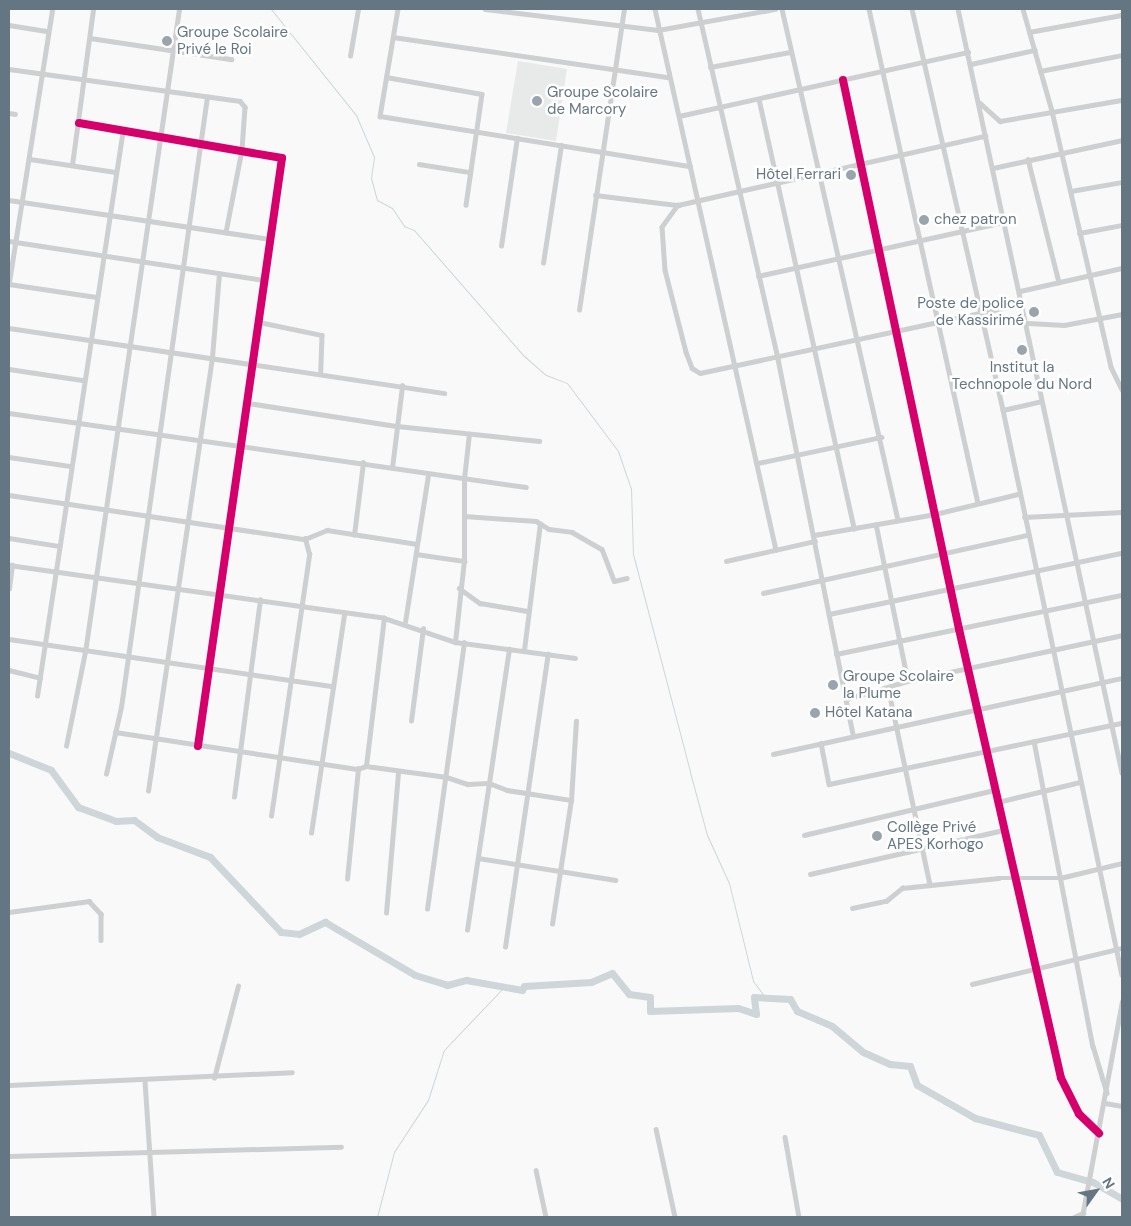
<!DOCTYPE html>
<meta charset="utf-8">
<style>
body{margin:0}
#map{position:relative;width:1131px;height:1226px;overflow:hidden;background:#f9f9f9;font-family:"DM Sans",sans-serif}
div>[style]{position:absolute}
.built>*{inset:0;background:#e8e9e9}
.stream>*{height:1px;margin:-0.5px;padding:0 0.5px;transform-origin:0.5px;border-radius:0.5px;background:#ced6d9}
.river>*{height:7px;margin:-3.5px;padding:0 3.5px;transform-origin:3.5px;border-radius:3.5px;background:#ced6d9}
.minor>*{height:4.5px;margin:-2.25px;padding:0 2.25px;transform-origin:2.25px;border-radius:2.25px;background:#cecfd0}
.cycleway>*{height:8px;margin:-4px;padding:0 4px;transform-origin:4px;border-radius:4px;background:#d6006c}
.dots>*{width:14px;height:14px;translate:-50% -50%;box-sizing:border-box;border:2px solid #fff;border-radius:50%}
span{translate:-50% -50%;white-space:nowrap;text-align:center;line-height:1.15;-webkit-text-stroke:5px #fff;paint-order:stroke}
.poi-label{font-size:15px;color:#657683}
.left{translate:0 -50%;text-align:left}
.right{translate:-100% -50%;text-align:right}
.frame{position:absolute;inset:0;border:10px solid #657683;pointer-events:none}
.north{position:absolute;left:1071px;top:1166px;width:50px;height:50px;-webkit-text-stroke:4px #fff;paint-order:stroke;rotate:58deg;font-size:14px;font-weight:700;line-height:20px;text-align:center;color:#657683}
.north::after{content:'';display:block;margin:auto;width:18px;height:22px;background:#657683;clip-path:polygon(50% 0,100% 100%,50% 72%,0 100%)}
</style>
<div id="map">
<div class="built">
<i style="clip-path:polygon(518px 61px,567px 69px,556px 141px,506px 133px)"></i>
</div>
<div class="stream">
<i style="left:271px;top:9px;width:136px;rotate:51.3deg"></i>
<i style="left:356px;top:115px;width:46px;rotate:66.8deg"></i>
<i style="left:374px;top:157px;width:21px;rotate:98deg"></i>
<i style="left:371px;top:178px;width:23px;rotate:75deg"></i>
<i style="left:377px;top:200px;width:17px;rotate:28deg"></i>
<i style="left:392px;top:208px;width:22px;rotate:56deg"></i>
<i style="left:404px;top:226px;width:11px;rotate:22deg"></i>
<i style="left:414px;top:230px;width:167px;rotate:48.9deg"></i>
<i style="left:524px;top:356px;width:29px;rotate:41deg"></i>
<i style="left:546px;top:375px;width:22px;rotate:21deg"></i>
<i style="left:567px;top:383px;width:85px;rotate:53.1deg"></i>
<i style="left:618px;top:451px;width:39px;rotate:71deg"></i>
<i style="left:631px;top:488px;width:66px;rotate:88.3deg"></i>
<i style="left:633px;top:554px;width:225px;rotate:75.3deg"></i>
<i style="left:690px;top:772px;width:65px;rotate:74.9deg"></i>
<i style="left:707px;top:835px;width:53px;rotate:65.4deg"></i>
<i style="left:729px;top:883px;width:101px;rotate:76.2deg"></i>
<i style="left:753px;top:981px;width:20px;rotate:53deg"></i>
<i style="left:377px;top:1217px;width:67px;rotate:-75.3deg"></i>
<i style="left:394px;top:1152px;width:62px;rotate:-56.8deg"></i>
<i style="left:428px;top:1100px;width:52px;rotate:-72.3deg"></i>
<i style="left:444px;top:1050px;width:86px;rotate:-46.4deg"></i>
</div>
<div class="river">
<i style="left:9px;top:753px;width:45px;rotate:22deg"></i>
<i style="left:51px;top:770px;width:46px;rotate:53.9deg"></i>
<i style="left:78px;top:807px;width:40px;rotate:20.2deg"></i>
<i style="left:116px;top:821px;width:18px;rotate:-3deg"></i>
<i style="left:134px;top:820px;width:29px;rotate:36deg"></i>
<i style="left:157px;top:837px;width:57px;rotate:20.7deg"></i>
<i style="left:210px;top:857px;width:103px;rotate:46.6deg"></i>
<i style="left:281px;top:932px;width:18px;rotate:6deg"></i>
<i style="left:299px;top:934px;width:29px;rotate:-25deg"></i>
<i style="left:325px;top:922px;width:104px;rotate:30.5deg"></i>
<i style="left:415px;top:975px;width:34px;rotate:17deg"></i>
<i style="left:447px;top:985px;width:20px;rotate:-15deg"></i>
<i style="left:466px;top:980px;width:57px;rotate:10.1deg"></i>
<i style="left:522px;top:990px;width:4px;rotate:-63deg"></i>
<i style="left:524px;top:986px;width:67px;rotate:-3.4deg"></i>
<i style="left:591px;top:982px;width:23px;rotate:-23deg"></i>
<i style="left:612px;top:973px;width:27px;rotate:51deg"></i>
<i style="left:629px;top:994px;width:21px;rotate:8deg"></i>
<i style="left:650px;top:997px;width:14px;rotate:90deg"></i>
<i style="left:650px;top:1011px;width:88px;rotate:-2deg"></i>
<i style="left:738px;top:1008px;width:19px;rotate:18deg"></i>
<i style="left:756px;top:1014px;width:17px;rotate:-97deg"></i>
<i style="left:754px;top:997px;width:36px;rotate:3deg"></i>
<i style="left:790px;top:999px;width:14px;rotate:60deg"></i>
<i style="left:797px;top:1011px;width:38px;rotate:23deg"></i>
<i style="left:832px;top:1026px;width:40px;rotate:40deg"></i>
<i style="left:863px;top:1052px;width:30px;rotate:24deg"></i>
<i style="left:890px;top:1064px;width:20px;rotate:6deg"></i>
<i style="left:910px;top:1066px;width:20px;rotate:70deg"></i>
<i style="left:917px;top:1085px;width:67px;rotate:29.6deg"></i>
<i style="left:975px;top:1118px;width:66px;rotate:14.9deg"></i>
<i style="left:1039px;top:1135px;width:41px;rotate:64.1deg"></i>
<i style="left:1057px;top:1172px;width:37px;rotate:16deg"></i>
<i style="left:1093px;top:1182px;width:34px;rotate:30deg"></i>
</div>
<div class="minor">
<i style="left:398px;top:9px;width:109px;rotate:99.5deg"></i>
<i style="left:380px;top:116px;width:314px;rotate:9.2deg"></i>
<i style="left:485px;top:9px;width:174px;rotate:6.9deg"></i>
<i style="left:658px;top:30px;width:119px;rotate:-10.2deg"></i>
<i style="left:655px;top:9px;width:554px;rotate:77.39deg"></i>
<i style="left:698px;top:9px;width:359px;rotate:77.1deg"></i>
<i style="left:778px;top:359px;width:384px;rotate:78.7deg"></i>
<i style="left:782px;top:9px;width:524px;rotate:77.21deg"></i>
<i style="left:869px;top:9px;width:506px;rotate:77.56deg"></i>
<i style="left:912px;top:9px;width:411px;rotate:77.2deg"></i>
<i style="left:1003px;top:410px;width:577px;rotate:78.11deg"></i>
<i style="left:958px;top:9px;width:781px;rotate:77.88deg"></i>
<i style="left:1023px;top:9px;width:106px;rotate:74.1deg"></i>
<i style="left:1052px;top:111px;width:263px;rotate:77deg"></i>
<i style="left:1111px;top:367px;width:25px;rotate:64deg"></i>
<i style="left:9px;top:25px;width:39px;rotate:9deg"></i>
<i style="left:1029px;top:32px;width:95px;rotate:-10.4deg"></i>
<i style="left:393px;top:37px;width:278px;rotate:8.3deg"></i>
<i style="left:90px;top:38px;width:143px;rotate:8.5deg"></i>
<i style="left:350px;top:56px;width:48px;rotate:-80.3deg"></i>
<i style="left:971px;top:64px;width:65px;rotate:-12.5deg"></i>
<i style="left:710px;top:67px;width:81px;rotate:-10.6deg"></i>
<i style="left:9px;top:69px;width:233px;rotate:7.9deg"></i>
<i style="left:240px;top:101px;width:8px;rotate:50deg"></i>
<i style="left:245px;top:107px;width:43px;rotate:94deg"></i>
<i style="left:242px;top:150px;width:84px;rotate:101deg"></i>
<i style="left:1040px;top:71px;width:84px;rotate:-11deg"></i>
<i style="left:386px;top:77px;width:97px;rotate:10deg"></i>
<i style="left:482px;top:94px;width:112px;rotate:98.2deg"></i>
<i style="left:843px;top:80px;width:561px;rotate:78.07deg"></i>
<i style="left:959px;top:629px;width:460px;rotate:77.2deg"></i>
<i style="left:1061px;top:1078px;width:40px;rotate:63.4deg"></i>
<i style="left:1079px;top:1114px;width:28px;rotate:44deg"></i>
<i style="left:759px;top:99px;width:440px;rotate:77.5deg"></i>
<i style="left:980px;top:103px;width:27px;rotate:42deg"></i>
<i style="left:1000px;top:121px;width:124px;rotate:-9.8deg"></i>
<i style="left:9px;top:113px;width:6px;rotate:9deg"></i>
<i style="left:679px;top:116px;width:296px;rotate:-12.5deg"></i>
<i style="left:79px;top:123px;width:206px;rotate:9.8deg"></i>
<i style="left:282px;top:158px;width:594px;rotate:98.13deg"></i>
<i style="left:30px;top:159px;width:86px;rotate:8.7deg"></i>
<i style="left:1028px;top:159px;width:127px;rotate:75.9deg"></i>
<i style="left:419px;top:164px;width:51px;rotate:9.1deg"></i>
<i style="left:72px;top:165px;width:157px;rotate:-82.3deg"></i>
<i style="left:993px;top:168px;width:132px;rotate:-12.2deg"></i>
<i style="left:1071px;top:191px;width:52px;rotate:-10deg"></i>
<i style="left:595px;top:195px;width:84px;rotate:6.9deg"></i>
<i style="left:678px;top:205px;width:315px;rotate:-12.7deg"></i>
<i style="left:9px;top:200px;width:265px;rotate:8.5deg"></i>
<i style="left:678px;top:205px;width:27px;rotate:126deg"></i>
<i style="left:662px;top:227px;width:43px;rotate:86deg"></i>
<i style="left:665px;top:270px;width:85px;rotate:75.6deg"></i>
<i style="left:686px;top:352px;width:17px;rotate:69deg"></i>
<i style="left:692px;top:368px;width:9px;rotate:32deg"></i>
<i style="left:700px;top:373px;width:330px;rotate:-12.1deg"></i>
<i style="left:1079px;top:233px;width:44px;rotate:-10.5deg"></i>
<i style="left:9px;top:241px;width:259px;rotate:8.7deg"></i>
<i style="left:501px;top:246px;width:109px;rotate:-81.6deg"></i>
<i style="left:543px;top:263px;width:119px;rotate:-81.3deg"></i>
<i style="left:758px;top:276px;width:251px;rotate:-12.4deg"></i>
<i style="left:9px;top:282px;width:276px;rotate:-81deg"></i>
<i style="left:9px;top:284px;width:88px;rotate:8.5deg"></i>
<i style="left:1020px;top:291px;width:105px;rotate:-12.7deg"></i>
<i style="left:579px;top:310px;width:304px;rotate:-81.5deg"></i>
<i style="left:259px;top:322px;width:64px;rotate:11.7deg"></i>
<i style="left:322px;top:335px;width:38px;rotate:92deg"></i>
<i style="left:1028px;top:323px;width:36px;rotate:3deg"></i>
<i style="left:1064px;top:325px;width:59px;rotate:-10.7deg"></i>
<i style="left:9px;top:328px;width:440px;rotate:8.5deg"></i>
<i style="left:9px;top:369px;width:75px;rotate:8.5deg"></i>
<i style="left:248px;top:403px;width:151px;rotate:8.8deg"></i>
<i style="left:397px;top:426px;width:143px;rotate:6deg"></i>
<i style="left:1003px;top:410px;width:39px;rotate:-13deg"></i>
<i style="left:9px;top:413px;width:522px;rotate:8.15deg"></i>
<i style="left:9px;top:457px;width:62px;rotate:8.4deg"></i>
<i style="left:758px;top:463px;width:126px;rotate:-11.9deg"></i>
<i style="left:392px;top:468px;width:83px;rotate:-83deg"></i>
<i style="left:9px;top:495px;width:299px;rotate:8.5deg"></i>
<i style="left:305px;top:539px;width:24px;rotate:-22deg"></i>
<i style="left:327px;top:530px;width:91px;rotate:8.8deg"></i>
<i style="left:464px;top:516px;width:72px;rotate:4deg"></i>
<i style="left:536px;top:521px;width:15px;rotate:32deg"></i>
<i style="left:549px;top:529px;width:23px;rotate:7deg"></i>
<i style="left:572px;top:532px;width:34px;rotate:30deg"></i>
<i style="left:602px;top:549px;width:34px;rotate:69deg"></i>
<i style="left:614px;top:581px;width:13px;rotate:-13deg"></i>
<i style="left:1024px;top:517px;width:98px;rotate:-2.9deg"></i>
<i style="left:876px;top:524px;width:160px;rotate:78.5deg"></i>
<i style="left:354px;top:535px;width:73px;rotate:-82.9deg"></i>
<i style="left:814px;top:535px;width:123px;rotate:-9.8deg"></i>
<i style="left:935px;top:514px;width:85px;rotate:-13.5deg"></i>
<i style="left:9px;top:538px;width:51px;rotate:9.1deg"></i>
<i style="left:416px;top:554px;width:49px;rotate:8.3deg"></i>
<i style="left:726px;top:561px;width:91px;rotate:-12.7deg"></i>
<i style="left:9px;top:565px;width:379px;rotate:8deg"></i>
<i style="left:384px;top:618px;width:75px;rotate:18.7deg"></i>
<i style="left:455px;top:642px;width:121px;rotate:7.6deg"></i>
<i style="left:459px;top:588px;width:26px;rotate:36deg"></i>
<i style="left:480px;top:603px;width:49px;rotate:9.5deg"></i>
<i style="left:9px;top:589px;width:24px;rotate:-83deg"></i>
<i style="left:763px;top:593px;width:270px;rotate:-12.4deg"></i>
<i style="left:829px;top:614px;width:299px;rotate:-11.8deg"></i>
<i style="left:405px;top:622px;width:149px;rotate:-81.1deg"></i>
<i style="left:9px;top:639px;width:325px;rotate:8.3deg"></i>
<i style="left:455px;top:642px;width:81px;rotate:-83.7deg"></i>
<i style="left:464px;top:561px;width:82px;rotate:-90deg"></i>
<i style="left:464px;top:479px;width:45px;rotate:-83.7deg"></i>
<i style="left:524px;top:650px;width:127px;rotate:-82.8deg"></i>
<i style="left:836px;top:654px;width:292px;rotate:-11.7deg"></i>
<i style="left:9px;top:670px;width:32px;rotate:14deg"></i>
<i style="left:888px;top:687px;width:202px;rotate:78deg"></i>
<i style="left:37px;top:696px;width:573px;rotate:-81.38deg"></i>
<i style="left:846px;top:699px;width:65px;rotate:-16.2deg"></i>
<i style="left:908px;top:681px;width:219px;rotate:-12.1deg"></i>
<i style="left:411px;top:721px;width:93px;rotate:-82.6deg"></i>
<i style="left:115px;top:732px;width:246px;rotate:8.7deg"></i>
<i style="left:358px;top:769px;width:9px;rotate:-21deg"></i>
<i style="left:366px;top:766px;width:81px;rotate:7.8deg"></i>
<i style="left:446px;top:777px;width:23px;rotate:18deg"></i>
<i style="left:468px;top:784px;width:21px;rotate:-3deg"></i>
<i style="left:489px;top:783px;width:19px;rotate:21deg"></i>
<i style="left:507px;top:790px;width:65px;rotate:8.9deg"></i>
<i style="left:1034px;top:741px;width:311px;rotate:79.1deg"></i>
<i style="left:1093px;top:1046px;width:49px;rotate:73.4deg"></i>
<i style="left:821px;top:743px;width:42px;rotate:79deg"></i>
<i style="left:829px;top:784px;width:299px;rotate:-11.8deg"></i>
<i style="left:66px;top:746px;width:96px;rotate:-78.6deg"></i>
<i style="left:85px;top:652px;width:650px;rotate:-81.68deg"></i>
<i style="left:773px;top:754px;width:357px;rotate:-12.3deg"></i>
<i style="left:366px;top:766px;width:149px;rotate:-83.1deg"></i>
<i style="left:106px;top:774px;width:69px;rotate:-77.4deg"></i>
<i style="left:121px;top:707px;width:616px;rotate:-81.98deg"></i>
<i style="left:148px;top:791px;width:439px;rotate:-81.6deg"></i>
<i style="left:212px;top:357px;width:83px;rotate:-85.2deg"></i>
<i style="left:234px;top:797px;width:199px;rotate:-82.5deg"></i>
<i style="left:998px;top:802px;width:84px;rotate:-13.7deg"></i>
<i style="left:271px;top:816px;width:265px;rotate:-81.7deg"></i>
<i style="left:309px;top:554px;width:16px;rotate:-105deg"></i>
<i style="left:311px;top:833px;width:221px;rotate:-81.4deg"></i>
<i style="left:804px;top:835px;width:196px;rotate:-13.3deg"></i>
<i style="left:478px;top:858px;width:139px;rotate:9.1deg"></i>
<i style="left:810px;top:874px;width:199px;rotate:-12.8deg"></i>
<i style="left:347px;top:879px;width:111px;rotate:-84.3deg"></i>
<i style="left:852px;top:908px;width:35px;rotate:-12deg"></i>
<i style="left:886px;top:901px;width:21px;rotate:-39deg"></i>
<i style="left:902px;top:888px;width:97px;rotate:-5.9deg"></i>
<i style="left:998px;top:878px;width:62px"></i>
<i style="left:1060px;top:878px;width:64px;rotate:-13.6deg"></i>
<i style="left:427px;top:909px;width:269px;rotate:-82.1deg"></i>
<i style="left:9px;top:912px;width:81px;rotate:-7.8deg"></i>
<i style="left:89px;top:901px;width:18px;rotate:47deg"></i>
<i style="left:101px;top:914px;width:26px;rotate:90deg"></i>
<i style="left:386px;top:913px;width:142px;rotate:-85.1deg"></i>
<i style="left:552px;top:924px;width:125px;rotate:-81.3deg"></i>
<i style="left:571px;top:800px;width:79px;rotate:-86.4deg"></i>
<i style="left:467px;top:930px;width:284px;rotate:-81.5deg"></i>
<i style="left:505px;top:947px;width:296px;rotate:-81.7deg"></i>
<i style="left:972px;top:984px;width:154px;rotate:-13.5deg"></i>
<i style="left:214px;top:1078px;width:95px;rotate:-75.4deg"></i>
<i style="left:145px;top:1081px;width:136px;rotate:86.2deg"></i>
<i style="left:9px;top:1085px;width:283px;rotate:-2.6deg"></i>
<i style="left:1105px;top:1103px;width:17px;rotate:10deg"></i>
<i style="left:656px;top:1129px;width:90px;rotate:77.8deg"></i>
<i style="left:785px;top:1137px;width:81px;rotate:80.1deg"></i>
<i style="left:9px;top:1156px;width:332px;rotate:-1.6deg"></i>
<i style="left:536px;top:1170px;width:48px;rotate:78deg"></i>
<i style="left:1074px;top:1217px;width:10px;rotate:-24deg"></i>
<i style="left:1082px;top:1217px;width:219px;rotate:-79.5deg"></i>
</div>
<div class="cycleway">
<i style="left:843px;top:80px;width:561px;rotate:78.07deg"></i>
<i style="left:959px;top:629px;width:460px;rotate:77.2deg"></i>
<i style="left:1061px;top:1078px;width:40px;rotate:63.4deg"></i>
<i style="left:1079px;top:1114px;width:28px;rotate:44deg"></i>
<i style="left:79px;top:123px;width:206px;rotate:9.8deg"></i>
<i style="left:282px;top:158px;width:594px;rotate:98.13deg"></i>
</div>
<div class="dots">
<i style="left:167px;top:41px;background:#99a4ac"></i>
<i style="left:537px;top:101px;background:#99a4ac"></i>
<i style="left:851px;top:175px;background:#99a4ac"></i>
<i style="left:924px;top:220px;background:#99a4ac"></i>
<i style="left:1034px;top:312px;background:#99a4ac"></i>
<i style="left:1022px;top:350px;background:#99a4ac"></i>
<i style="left:833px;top:685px;background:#99a4ac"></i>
<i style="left:815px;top:713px;background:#99a4ac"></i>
<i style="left:877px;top:836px;background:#99a4ac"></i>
</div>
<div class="poi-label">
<span class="left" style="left:177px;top:41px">Groupe Scolaire<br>Privé le Roi</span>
<span class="left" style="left:547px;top:101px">Groupe Scolaire<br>de Marcory</span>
<span class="right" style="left:841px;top:175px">Hôtel Ferrari</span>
<span class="left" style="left:934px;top:220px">chez patron</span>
<span class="right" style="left:1024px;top:312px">Poste de police<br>de Kassirimé</span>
<span style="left:1022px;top:376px">Institut la<br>Technopole du Nord</span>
<span class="left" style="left:843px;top:685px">Groupe Scolaire<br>la Plume</span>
<span class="left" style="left:825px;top:713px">Hôtel Katana</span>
<span class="left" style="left:887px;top:836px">Collège Privé<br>APES Korhogo</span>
</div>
<div class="frame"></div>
<div class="north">N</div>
</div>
